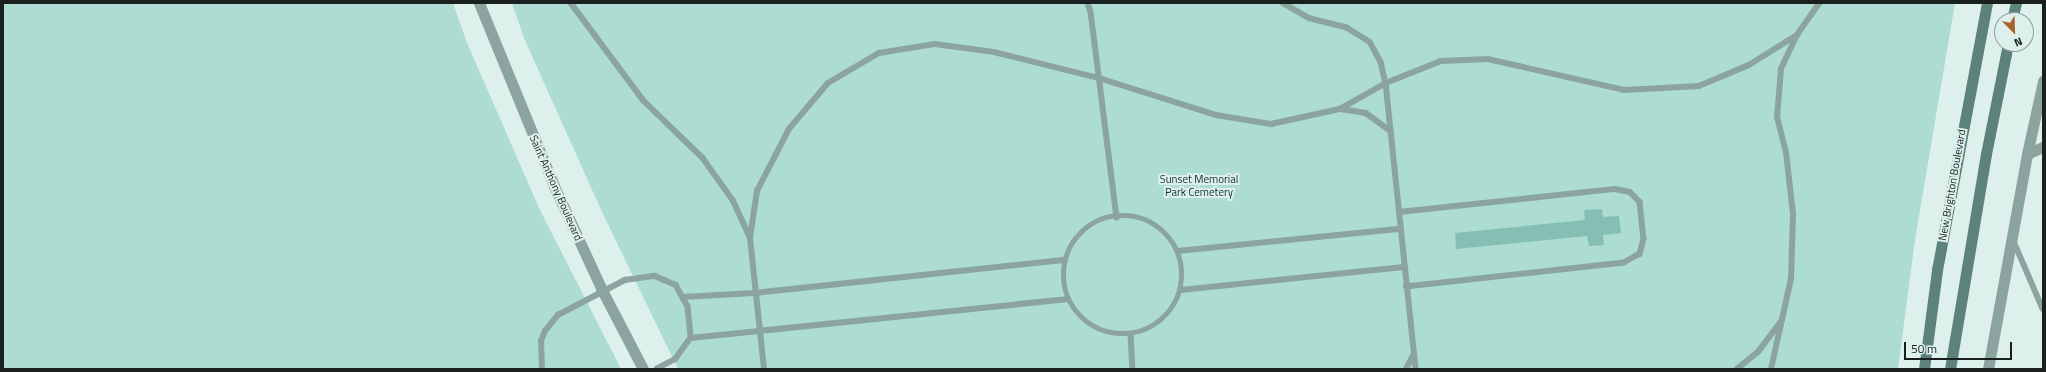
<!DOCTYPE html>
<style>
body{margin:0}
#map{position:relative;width:2046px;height:372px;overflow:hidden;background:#ddf0ec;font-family:"Titillium Web",sans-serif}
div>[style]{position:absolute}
.green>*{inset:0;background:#acdcd2}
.water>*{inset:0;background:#85bfb4}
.service>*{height:5.5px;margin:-2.75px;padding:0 2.75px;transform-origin:2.75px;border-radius:2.75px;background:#8ca49f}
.service>.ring{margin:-2.75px;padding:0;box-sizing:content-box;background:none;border:5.5px solid #8ca49f;border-radius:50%}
.minor>*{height:11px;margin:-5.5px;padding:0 5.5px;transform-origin:5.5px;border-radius:5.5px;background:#8ca49f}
.tertiary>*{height:11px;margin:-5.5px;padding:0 5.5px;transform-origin:5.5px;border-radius:5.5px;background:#8ca49f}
.secondary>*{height:11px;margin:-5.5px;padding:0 5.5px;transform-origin:5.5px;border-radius:5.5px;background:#5d827b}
span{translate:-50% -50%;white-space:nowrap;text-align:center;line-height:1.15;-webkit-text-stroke:4px #ddf0ec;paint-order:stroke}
.park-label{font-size:11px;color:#12302b}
.street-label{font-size:11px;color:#19201e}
.frame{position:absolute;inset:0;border:4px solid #19201e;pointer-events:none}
.north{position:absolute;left:1994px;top:12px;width:40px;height:40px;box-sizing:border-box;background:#ddf0ec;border:1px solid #8f9d9a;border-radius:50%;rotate:157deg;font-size:11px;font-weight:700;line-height:16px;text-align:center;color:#19201e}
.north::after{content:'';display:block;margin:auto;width:14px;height:18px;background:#a76631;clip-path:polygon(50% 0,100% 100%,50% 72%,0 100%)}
.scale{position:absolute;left:1904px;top:342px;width:108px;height:18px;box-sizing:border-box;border:2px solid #19201e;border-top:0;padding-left:5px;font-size:12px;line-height:14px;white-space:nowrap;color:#19201e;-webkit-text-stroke:3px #ddf0ec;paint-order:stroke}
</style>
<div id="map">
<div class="green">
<i style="clip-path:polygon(3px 3px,453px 3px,467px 43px,539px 208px,621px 369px,3px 369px)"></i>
<i style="clip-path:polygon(512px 3px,1955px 3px,1915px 240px,1898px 369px,678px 369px,602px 212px,524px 38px)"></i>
</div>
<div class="water">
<i style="clip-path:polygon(1602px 209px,1603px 217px,1619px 216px,1621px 233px,1603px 235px,1604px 245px,1589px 246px,1587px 236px,1456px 249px,1455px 233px,1585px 220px,1584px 210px)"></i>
</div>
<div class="service">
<i style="left:571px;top:3px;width:122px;rotate:53.3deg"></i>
<i style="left:644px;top:101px;width:82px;rotate:44deg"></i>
<i style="left:703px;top:158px;width:52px;rotate:54.5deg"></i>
<i style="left:733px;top:200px;width:41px;rotate:65.3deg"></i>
<i style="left:1088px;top:3px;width:9px;rotate:72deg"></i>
<i style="left:1091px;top:12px;width:207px;rotate:82.8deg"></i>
<i style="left:1283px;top:3px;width:30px;rotate:30deg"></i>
<i style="left:1309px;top:18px;width:38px;rotate:14deg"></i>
<i style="left:1346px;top:27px;width:28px;rotate:32deg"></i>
<i style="left:1370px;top:42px;width:23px;rotate:61deg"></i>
<i style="left:1381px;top:62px;width:22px;rotate:77deg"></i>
<i style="left:1386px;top:83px;width:288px;rotate:84deg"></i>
<i style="left:1341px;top:109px;width:25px;rotate:9deg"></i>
<i style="left:1366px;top:113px;width:31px;rotate:36deg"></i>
<i style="left:1399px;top:212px;width:217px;rotate:-6.1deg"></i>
<i style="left:1615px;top:189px;width:15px;rotate:11deg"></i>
<i style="left:1630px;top:192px;width:14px;rotate:45deg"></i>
<i style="left:1640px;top:202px;width:37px;rotate:84deg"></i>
<i style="left:1644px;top:239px;width:16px;rotate:105deg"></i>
<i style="left:1640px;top:254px;width:18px;rotate:151deg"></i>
<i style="left:1624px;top:263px;width:219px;rotate:173.7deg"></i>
<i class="ring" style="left:1064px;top:216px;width:112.5px;height:112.5px"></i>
<i style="left:2013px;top:239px;width:76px;rotate:66.8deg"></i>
<i style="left:1178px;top:251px;width:223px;rotate:-5.7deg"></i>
<i style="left:1181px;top:290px;width:224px;rotate:-5.9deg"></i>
<i style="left:683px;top:297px;width:71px;rotate:-3.2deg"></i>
<i style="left:754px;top:293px;width:313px;rotate:-6.1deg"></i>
<i style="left:1131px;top:334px;width:35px;rotate:87deg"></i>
<i style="left:691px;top:338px;width:379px;rotate:-5.9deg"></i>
<i style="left:542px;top:369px;width:28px;rotate:-92deg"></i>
<i style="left:541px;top:341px;width:11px;rotate:-68deg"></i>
<i style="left:545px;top:331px;width:21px;rotate:-51deg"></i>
<i style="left:558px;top:315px;width:76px;rotate:-27.6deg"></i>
<i style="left:625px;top:280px;width:30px;rotate:-8deg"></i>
<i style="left:655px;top:276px;width:23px;rotate:23deg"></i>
<i style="left:676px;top:285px;width:25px;rotate:61deg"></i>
<i style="left:688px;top:307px;width:31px;rotate:84deg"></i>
<i style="left:691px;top:338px;width:26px;rotate:126deg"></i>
<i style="left:676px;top:359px;width:21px;rotate:152deg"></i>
<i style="left:764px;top:369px;width:132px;rotate:-96.1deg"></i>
<i style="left:750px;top:238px;width:48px;rotate:-81.5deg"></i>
<i style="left:757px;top:191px;width:70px;rotate:-62.7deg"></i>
<i style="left:789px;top:129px;width:60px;rotate:-49.7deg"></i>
<i style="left:828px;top:83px;width:59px;rotate:-30.5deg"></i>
<i style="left:879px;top:53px;width:57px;rotate:-9.1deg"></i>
<i style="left:935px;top:44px;width:60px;rotate:7.7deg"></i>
<i style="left:994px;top:52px;width:108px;rotate:13.9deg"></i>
<i style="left:1099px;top:78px;width:123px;rotate:17.5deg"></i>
<i style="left:1216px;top:115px;width:56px;rotate:9.3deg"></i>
<i style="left:1271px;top:124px;width:71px;rotate:-12.3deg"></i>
<i style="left:1340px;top:109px;width:53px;rotate:-29.5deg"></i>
<i style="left:1386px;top:83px;width:59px;rotate:-21.8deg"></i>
<i style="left:1441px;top:61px;width:47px;rotate:-2.4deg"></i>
<i style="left:1488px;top:59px;width:139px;rotate:12.8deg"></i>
<i style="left:1624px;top:90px;width:75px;rotate:-3.1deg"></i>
<i style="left:1699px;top:86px;width:54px;rotate:-22.8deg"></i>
<i style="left:1749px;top:65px;width:57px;rotate:-32deg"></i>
<i style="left:1797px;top:35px;width:39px;rotate:-55deg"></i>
<i style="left:1406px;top:369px;width:15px;rotate:-62deg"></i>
<i style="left:1737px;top:369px;width:27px;rotate:-39deg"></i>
<i style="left:1758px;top:352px;width:39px;rotate:-53deg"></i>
<i style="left:1771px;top:369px;width:92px;rotate:-77.5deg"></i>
<i style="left:1791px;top:279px;width:65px;rotate:-88.2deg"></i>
<i style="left:1793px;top:214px;width:61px;rotate:-96.5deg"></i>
<i style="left:1786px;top:153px;width:36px;rotate:-104deg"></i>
<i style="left:1777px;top:118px;width:49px;rotate:-85.3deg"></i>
<i style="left:1781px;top:69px;width:38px;rotate:-65deg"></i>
</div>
<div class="minor">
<i style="left:2027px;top:154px;width:17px;rotate:-24deg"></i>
<i style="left:1988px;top:369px;width:219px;rotate:-79.7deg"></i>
<i style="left:2027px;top:154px;width:75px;rotate:-77.6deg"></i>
</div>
<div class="tertiary">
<i style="left:479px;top:3px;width:198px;rotate:67.7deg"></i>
<i style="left:554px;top:186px;width:117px;rotate:65.2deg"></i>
<i style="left:603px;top:292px;width:87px;rotate:62.5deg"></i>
</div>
<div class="secondary">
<i style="left:2012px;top:20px;width:17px;rotate:-77deg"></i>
<i style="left:1924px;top:369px;width:100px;rotate:-82.5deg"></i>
<i style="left:1937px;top:270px;width:272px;rotate:-79.4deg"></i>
<i style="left:1950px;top:369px;width:218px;rotate:-80.5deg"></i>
<i style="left:1986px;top:154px;width:112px;rotate:-78.7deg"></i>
</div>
<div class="park-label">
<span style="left:1199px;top:186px">Sunset Memorial<br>Park Cemetery</span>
</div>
<div class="street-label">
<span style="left:1952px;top:185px;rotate:-80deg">New Brighton Boulevard</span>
<span style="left:556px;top:188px;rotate:66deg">Saint Anthony Boulevard</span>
</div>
<div class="frame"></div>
<div class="north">N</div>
<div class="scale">50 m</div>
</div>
